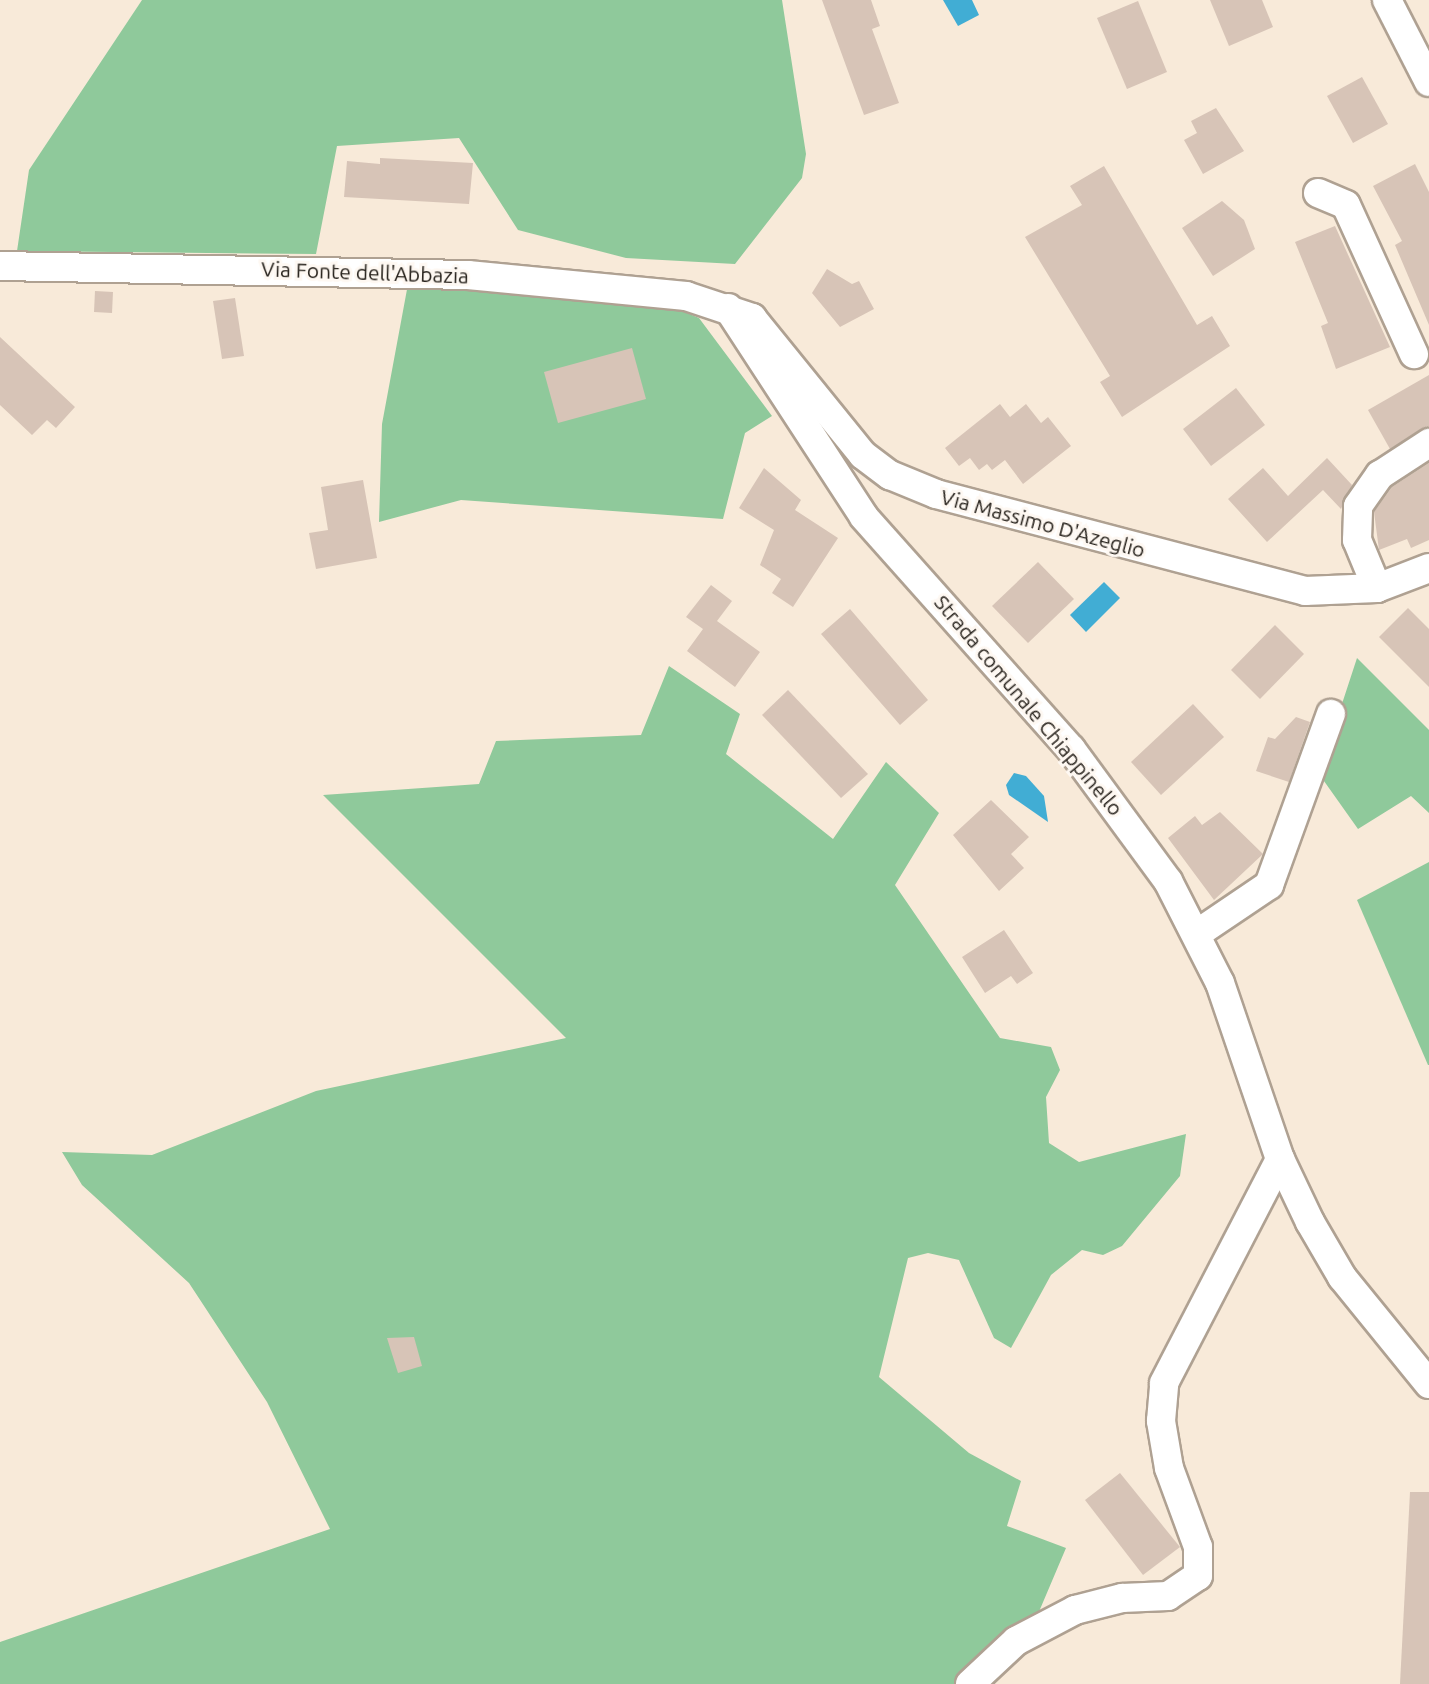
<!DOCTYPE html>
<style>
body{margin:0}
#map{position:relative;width:1429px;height:1684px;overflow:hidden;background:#f8ead9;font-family:Ubuntu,sans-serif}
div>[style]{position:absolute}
.green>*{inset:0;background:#8fc99b}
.water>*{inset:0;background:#41add4}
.building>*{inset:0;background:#d7c4b7}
.roads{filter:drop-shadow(2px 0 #afa192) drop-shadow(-2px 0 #afa192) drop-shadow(0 2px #afa192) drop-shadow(0 -2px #afa192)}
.minor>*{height:28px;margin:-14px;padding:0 14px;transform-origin:14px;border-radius:14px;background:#fff}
span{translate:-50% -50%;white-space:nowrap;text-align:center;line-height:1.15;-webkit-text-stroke:6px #fef8f2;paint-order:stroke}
.street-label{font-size:21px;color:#28231d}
</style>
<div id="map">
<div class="green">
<i style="clip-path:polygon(142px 0,782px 0,806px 154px,802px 178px,735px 264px,626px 258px,518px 230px,459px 138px,337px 146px,316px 254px,17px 251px,29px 170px)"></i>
<i style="clip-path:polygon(408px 284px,661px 302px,699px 318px,772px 416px,745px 433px,723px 519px,461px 500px,379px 522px,382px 424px)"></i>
<i style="clip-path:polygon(1357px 658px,1429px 730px,1429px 813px,1411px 796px,1358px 829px,1319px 774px)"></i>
<i style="clip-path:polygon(669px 666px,740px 714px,726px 754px,833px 839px,886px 762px,939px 813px,895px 885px,1000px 1038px,1051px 1047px,1060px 1070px,1046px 1097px,1049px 1143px,1079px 1162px,1186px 1134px,1180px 1176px,1122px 1246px,1103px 1255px,1082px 1250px,1051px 1275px,1011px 1348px,994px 1338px,959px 1260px,928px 1253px,908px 1258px,879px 1377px,969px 1453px,1021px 1481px,1007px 1526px,1066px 1548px,1024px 1647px,987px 1684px,0 1684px,0 1642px,330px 1529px,267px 1402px,189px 1283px,82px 1185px,62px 1152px,152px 1155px,316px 1091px,566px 1038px,323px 795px,479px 784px,496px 741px,641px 735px)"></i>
<i style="clip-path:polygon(1429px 862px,1429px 1065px,1428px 1065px,1357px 900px)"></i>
</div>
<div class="water">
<i style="clip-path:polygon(943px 0,972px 0,979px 15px,958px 26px)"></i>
<i style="clip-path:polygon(1104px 582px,1120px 598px,1086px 632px,1070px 615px)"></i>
<i style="clip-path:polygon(1014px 773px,1026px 776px,1044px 796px,1048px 822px,1009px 795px,1006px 785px)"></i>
</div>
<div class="building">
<i style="clip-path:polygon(822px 0,871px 0,880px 26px,872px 29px,899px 103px,864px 115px)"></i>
<i style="clip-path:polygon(1210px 0,1262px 0,1273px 27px,1229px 46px)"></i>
<i style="clip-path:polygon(1138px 1px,1167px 72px,1127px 89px,1097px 18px)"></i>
<i style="clip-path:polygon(1362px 77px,1388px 124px,1353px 143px,1327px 96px)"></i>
<i style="clip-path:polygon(1216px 108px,1244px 151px,1203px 174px,1184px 140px,1197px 133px,1191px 121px)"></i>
<i style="clip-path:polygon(380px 158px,473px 163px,469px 204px,344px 197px,347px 161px,380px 164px)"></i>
<i style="clip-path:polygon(1415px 164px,1429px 192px,1429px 325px,1395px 245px,1402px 241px,1373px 186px)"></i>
<i style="clip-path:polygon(1104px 166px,1197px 325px,1212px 316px,1230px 346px,1122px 417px,1100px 382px,1110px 376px,1025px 237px,1082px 205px,1070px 186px)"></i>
<i style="clip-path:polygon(1222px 201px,1244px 220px,1255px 249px,1213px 276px,1182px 228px)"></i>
<i style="clip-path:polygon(1335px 226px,1390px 347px,1336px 369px,1321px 326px,1328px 323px,1295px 242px)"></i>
<i style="clip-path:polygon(827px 269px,852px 284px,859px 281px,874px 309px,840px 327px,812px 293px)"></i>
<i style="clip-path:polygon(95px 291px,113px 292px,112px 313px,94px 312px)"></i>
<i style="clip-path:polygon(235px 298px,244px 356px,222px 359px,213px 301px)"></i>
<i style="clip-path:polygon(0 337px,75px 407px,56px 428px,47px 420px,32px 435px,0 405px)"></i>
<i style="clip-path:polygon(632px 348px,646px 399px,558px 423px,544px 372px)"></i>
<i style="clip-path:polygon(1429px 375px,1429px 426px,1390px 449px,1368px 410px)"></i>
<i style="clip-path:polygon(1236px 388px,1265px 425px,1211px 466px,1183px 429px)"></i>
<i style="clip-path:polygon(1000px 404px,1010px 417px,1026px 404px,1041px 423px,1048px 417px,1071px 446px,1023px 484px,1005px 460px,992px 470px,987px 464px,979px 470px,970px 458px,959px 466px,945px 448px)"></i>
<i style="clip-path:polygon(1327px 458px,1352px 485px,1341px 509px,1323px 490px,1267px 542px,1228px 499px,1263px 468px,1288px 496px)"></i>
<i style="clip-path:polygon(1429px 463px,1429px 540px,1411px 548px,1407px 539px,1379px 550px,1374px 512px,1392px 487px)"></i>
<i style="clip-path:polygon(764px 468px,801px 500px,795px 510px,838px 538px,793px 607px,772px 593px,781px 579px,760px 565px,774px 530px,739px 508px)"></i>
<i style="clip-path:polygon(363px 480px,377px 558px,316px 569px,309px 533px,328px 530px,321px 487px)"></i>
<i style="clip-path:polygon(1038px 562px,1074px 599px,1028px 643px,992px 606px)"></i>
<i style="clip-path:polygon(711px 585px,732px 601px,717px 621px,760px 652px,735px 687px,687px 651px,703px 629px,686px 617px)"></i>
<i style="clip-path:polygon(1408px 608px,1429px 629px,1429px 687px,1379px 637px)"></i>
<i style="clip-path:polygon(850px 609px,928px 700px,900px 725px,821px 634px)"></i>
<i style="clip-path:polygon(1275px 625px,1304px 654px,1260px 699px,1231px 670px)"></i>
<i style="clip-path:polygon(788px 690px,868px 774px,841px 798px,762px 715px)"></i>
<i style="clip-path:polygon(1193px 704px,1224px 737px,1161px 795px,1131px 762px)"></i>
<i style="clip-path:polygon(1296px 717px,1310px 722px,1289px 782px,1256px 771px,1268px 737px,1275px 739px)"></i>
<i style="clip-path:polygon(991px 800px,1029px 837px,1011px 854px,1024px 868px,999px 891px,953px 835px)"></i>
<i style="clip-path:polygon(1220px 812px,1263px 854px,1214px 900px,1168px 838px,1195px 816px,1202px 825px)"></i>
<i style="clip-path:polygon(1004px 930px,1033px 973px,1017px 984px,1011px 976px,985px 993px,962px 957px)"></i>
<i style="clip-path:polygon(414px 1337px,422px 1366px,398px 1373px,387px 1338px)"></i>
<i style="clip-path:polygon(1120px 1473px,1180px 1547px,1143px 1575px,1085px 1500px)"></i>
<i style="clip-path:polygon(1410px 1492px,1429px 1492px,1429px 1684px,1400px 1684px)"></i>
</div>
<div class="roads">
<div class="minor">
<i style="left:1387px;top:0;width:92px;rotate:62.9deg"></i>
<i style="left:1318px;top:193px;width:30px;rotate:23deg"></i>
<i style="left:1346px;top:205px;width:164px;rotate:65.5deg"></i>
<i style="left:0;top:266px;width:468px;rotate:1.1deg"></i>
<i style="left:468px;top:275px;width:219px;rotate:5.5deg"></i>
<i style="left:686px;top:296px;width:70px;rotate:18.4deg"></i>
<i style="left:752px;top:318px;width:176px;rotate:51deg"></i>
<i style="left:863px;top:455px;width:34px;rotate:37deg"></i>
<i style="left:890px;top:475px;width:50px;rotate:22.4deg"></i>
<i style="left:936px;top:494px;width:382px;rotate:14.7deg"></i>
<i style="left:1305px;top:591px;width:72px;rotate:-2.4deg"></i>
<i style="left:1377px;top:588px;width:56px;rotate:-21deg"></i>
<i style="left:728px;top:308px;width:249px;rotate:56.9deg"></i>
<i style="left:864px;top:517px;width:311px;rotate:48.3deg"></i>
<i style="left:1071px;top:749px;width:164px;rotate:53.7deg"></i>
<i style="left:1168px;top:881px;width:114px;rotate:63deg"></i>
<i style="left:1220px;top:983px;width:186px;rotate:71.2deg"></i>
<i style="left:1280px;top:1159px;width:70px;rotate:64.5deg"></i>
<i style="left:1310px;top:1222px;width:64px;rotate:59.8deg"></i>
<i style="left:1342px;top:1277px;width:138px;rotate:50.9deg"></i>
<i style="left:1377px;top:588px;width:52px;rotate:-112.6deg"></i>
<i style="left:1357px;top:540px;width:34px;rotate:-88deg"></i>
<i style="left:1358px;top:506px;width:38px;rotate:-55deg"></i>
<i style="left:1380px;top:475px;width:59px;rotate:-33.1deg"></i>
<i style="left:1198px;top:933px;width:86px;rotate:-34.1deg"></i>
<i style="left:1269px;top:885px;width:182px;rotate:-70.1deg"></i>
<i style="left:970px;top:1684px;width:63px;rotate:-43.1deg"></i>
<i style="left:1016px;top:1641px;width:67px;rotate:-27.7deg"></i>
<i style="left:1075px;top:1610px;width:49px;rotate:-14.3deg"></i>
<i style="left:1122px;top:1598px;width:46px;rotate:-2.5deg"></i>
<i style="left:1168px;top:1596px;width:36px;rotate:-34deg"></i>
<i style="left:1198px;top:1576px;width:29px;rotate:-90deg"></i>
<i style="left:1198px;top:1547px;width:84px;rotate:-110.2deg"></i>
<i style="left:1169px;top:1468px;width:48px;rotate:-99.7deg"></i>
<i style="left:1161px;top:1421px;width:38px;rotate:-85deg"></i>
<i style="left:1164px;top:1383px;width:252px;rotate:-62.6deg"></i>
</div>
</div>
<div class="street-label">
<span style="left:365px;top:272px;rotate:2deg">Via Fonte dell'Abbazia</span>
<span style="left:1043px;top:523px;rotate:15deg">Via Massimo D'Azeglio</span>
<span style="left:1029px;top:705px;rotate:50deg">Strada comunale Chiappinello</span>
</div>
</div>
